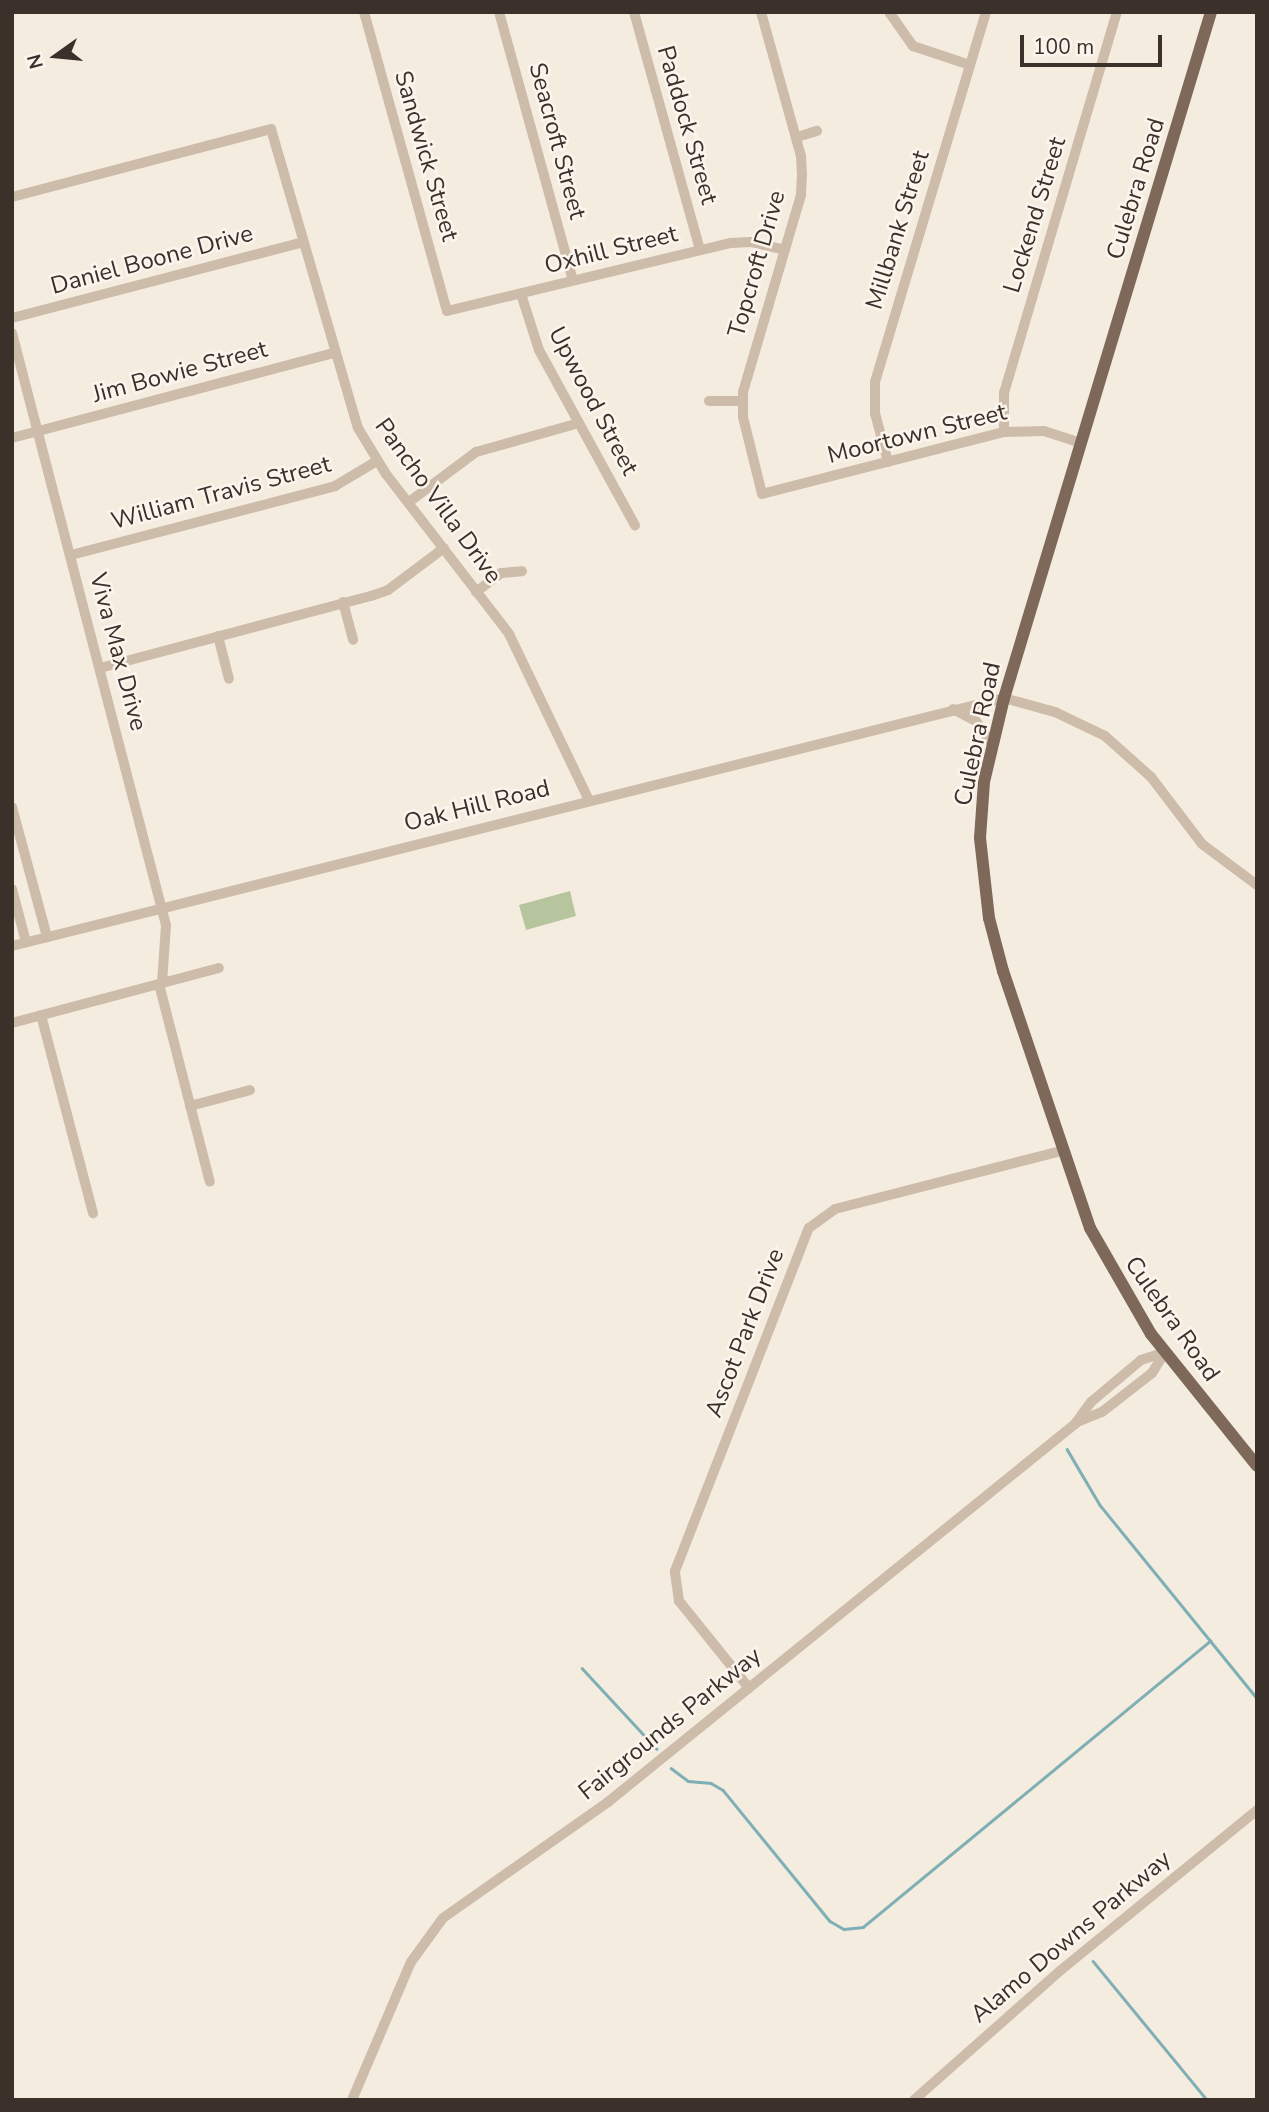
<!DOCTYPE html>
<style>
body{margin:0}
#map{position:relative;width:1269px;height:2112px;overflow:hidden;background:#f5ece0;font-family:"Nunito Sans",sans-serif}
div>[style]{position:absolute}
.green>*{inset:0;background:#b7c59e}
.stream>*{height:2.5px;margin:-1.25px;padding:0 1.25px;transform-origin:1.25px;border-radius:1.25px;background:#7dafb4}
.minor>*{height:10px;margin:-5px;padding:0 5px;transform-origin:5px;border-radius:5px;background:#cebcaa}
.major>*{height:12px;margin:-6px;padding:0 6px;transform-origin:6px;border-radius:6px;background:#7e685a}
span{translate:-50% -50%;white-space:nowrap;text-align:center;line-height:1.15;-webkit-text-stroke:5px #fbf5ed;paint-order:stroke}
.street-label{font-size:24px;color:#3b302a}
.frame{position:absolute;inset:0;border:14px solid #3b302a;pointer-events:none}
.north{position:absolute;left:21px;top:21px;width:70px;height:70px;-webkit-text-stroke:5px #fbf5ed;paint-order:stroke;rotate:255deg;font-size:19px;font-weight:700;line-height:28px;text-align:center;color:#3b302a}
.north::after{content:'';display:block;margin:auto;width:24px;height:32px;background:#3b302a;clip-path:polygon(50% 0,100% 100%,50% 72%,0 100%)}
.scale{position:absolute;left:1020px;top:35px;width:142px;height:32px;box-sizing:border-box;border:4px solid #3b302a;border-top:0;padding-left:9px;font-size:21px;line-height:24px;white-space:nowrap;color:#3b302a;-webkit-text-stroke:5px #fbf5ed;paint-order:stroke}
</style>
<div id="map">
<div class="green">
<i style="clip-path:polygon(570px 891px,576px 916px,526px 930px,519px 905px)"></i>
</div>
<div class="stream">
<i style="left:1067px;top:1449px;width:65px;rotate:59.5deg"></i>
<i style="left:1100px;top:1505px;width:249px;rotate:50.9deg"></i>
<i style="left:582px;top:1668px;width:110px;rotate:47.2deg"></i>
<i style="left:671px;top:1768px;width:21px;rotate:37deg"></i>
<i style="left:688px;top:1781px;width:23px;rotate:5deg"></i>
<i style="left:711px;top:1783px;width:14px;rotate:30deg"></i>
<i style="left:723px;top:1790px;width:169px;rotate:50.8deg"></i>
<i style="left:830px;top:1921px;width:16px;rotate:30deg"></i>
<i style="left:844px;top:1929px;width:19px;rotate:-6deg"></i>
<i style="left:863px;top:1927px;width:450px;rotate:-39.5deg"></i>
<i style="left:1093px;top:1961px;width:180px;rotate:50.6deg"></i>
</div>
<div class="minor">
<i style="left:364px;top:12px;width:310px;rotate:74.5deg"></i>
<i style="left:447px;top:311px;width:292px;rotate:-13.5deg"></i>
<i style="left:731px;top:243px;width:20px;rotate:-3deg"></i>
<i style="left:751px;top:242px;width:35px;rotate:13deg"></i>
<i style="left:499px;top:12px;width:278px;rotate:74.6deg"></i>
<i style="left:634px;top:12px;width:247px;rotate:74.5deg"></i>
<i style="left:761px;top:12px;width:149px;rotate:74.5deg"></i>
<i style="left:801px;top:156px;width:18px;rotate:87deg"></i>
<i style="left:802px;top:174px;width:21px;rotate:93deg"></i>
<i style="left:801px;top:195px;width:205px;rotate:106.4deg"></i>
<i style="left:743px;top:392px;width:25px;rotate:90deg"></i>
<i style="left:743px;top:417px;width:79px;rotate:76.1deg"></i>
<i style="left:762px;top:494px;width:250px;rotate:-14.4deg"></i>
<i style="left:1004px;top:432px;width:40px;rotate:-1.4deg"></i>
<i style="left:1044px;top:431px;width:39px;rotate:18deg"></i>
<i style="left:889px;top:12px;width:42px;rotate:54.8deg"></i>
<i style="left:913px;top:46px;width:60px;rotate:18.4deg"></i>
<i style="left:797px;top:137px;width:21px;rotate:-17deg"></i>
<i style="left:12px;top:197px;width:268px;rotate:-14.7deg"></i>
<i style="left:271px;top:129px;width:311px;rotate:73.8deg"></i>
<i style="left:358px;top:428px;width:54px;rotate:58.7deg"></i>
<i style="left:386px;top:474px;width:202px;rotate:52.4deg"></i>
<i style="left:509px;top:634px;width:184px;rotate:64.3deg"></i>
<i style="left:521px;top:294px;width:59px;rotate:72.2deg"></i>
<i style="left:539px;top:350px;width:200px;rotate:61.3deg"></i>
<i style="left:12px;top:318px;width:301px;rotate:-14.6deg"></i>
<i style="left:12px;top:333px;width:612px;rotate:75.42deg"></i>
<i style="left:166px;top:925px;width:58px;rotate:93.9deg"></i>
<i style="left:709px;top:401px;width:33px"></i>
<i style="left:1004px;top:432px;width:39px;rotate:-90deg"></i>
<i style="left:1004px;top:393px;width:397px;rotate:-73.5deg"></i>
<i style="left:12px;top:438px;width:332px;rotate:-14.8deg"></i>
<i style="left:888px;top:462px;width:51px;rotate:-104.9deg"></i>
<i style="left:875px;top:413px;width:31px;rotate:-90deg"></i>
<i style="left:875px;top:382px;width:386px;rotate:-73.3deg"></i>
<i style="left:409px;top:502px;width:84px;rotate:-36.7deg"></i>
<i style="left:476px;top:452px;width:107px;rotate:-15.7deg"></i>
<i style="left:71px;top:555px;width:273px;rotate:-14.6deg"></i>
<i style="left:335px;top:486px;width:49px;rotate:-30.8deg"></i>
<i style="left:476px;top:592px;width:31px;rotate:-37deg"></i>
<i style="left:501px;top:573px;width:21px;rotate:-5deg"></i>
<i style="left:343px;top:602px;width:39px;rotate:75deg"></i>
<i style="left:218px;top:636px;width:44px;rotate:75.7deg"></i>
<i style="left:100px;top:668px;width:280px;rotate:-14.9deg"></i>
<i style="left:371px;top:596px;width:18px;rotate:-19deg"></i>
<i style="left:388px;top:590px;width:70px;rotate:-36.9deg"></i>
<i style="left:953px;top:709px;width:26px;rotate:28deg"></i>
<i style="left:976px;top:721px;width:29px;rotate:56deg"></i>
<i style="left:12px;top:807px;width:135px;rotate:74.9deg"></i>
<i style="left:12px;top:889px;width:55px;rotate:75.2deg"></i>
<i style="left:12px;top:946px;width:1023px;rotate:-14.04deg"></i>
<i style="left:1004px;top:698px;width:53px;rotate:15.4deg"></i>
<i style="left:1055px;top:712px;width:55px;rotate:25.6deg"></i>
<i style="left:1105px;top:736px;width:62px;rotate:41.7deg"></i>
<i style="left:1151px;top:777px;width:84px;rotate:52.7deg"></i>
<i style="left:1202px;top:844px;width:69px;rotate:36.7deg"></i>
<i style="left:159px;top:984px;width:204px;rotate:75.6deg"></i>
<i style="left:41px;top:1015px;width:205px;rotate:75.3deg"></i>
<i style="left:12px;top:1023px;width:214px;rotate:-14.9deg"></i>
<i style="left:190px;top:1106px;width:62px;rotate:-14.9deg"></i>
<i style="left:1077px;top:1422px;width:27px;rotate:-22deg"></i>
<i style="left:1102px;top:1412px;width:63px;rotate:-38deg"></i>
<i style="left:1152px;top:1373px;width:25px;rotate:-58deg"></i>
<i style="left:749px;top:1688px;width:112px;rotate:-128.8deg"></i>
<i style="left:679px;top:1601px;width:30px;rotate:-98deg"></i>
<i style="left:675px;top:1571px;width:368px;rotate:-68.7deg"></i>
<i style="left:809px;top:1228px;width:32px;rotate:-36deg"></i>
<i style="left:835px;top:1209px;width:236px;rotate:-14.4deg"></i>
<i style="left:352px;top:2100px;width:150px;rotate:-66.9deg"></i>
<i style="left:411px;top:1962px;width:54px;rotate:-54deg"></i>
<i style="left:443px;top:1918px;width:202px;rotate:-35.1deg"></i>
<i style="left:608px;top:1802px;width:601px;rotate:-38.99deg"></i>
<i style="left:1075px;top:1424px;width:27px;rotate:-54deg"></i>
<i style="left:1091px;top:1402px;width:65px;rotate:-40deg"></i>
<i style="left:1141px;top:1360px;width:25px;rotate:-18deg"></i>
<i style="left:914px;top:2100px;width:196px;rotate:-41.5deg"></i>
<i style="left:1061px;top:1970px;width:253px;rotate:-39.2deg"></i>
</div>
<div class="major">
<i style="left:1211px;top:12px;width:717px;rotate:106.79deg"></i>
<i style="left:1004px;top:698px;width:86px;rotate:103.4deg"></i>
<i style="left:984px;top:782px;width:56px;rotate:94.1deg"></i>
<i style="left:980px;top:838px;width:81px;rotate:83.6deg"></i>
<i style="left:989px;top:918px;width:55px;rotate:75.2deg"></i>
<i style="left:1003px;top:971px;width:271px;rotate:71.3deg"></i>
<i style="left:1090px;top:1228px;width:122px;rotate:60.1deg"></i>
<i style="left:1151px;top:1334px;width:169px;rotate:51.2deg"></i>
</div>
<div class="street-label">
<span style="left:687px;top:125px;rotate:74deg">Paddock Street</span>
<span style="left:557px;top:141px;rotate:75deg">Seacroft Street</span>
<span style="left:426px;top:156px;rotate:74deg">Sandwick Street</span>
<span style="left:1136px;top:189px;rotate:-73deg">Culebra Road</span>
<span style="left:1035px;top:215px;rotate:-73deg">Lockend Street</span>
<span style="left:898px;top:230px;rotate:-73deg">Millbank Street</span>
<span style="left:611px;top:250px;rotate:-14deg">Oxhill Street</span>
<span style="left:152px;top:260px;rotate:-15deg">Daniel Boone Drive</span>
<span style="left:757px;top:264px;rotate:-74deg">Topcroft Drive</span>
<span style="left:180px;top:372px;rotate:-15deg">Jim Bowie Street</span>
<span style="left:593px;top:401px;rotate:62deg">Upwood Street</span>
<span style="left:917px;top:434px;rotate:-14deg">Moortown Street</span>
<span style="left:221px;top:493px;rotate:-15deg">William Travis Street</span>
<span style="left:438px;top:501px;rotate:54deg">Pancho Villa Drive</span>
<span style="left:118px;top:652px;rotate:75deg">Viva Max Drive</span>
<span style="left:978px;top:734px;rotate:-78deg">Culebra Road</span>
<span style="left:477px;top:806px;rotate:-14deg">Oak Hill Road</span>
<span style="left:1172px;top:1319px;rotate:55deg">Culebra Road</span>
<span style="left:745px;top:1333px;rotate:-69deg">Ascot Park Drive</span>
<span style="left:670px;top:1724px;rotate:-39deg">Fairgrounds Parkway</span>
<span style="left:1071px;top:1937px;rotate:-40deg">Alamo Downs Parkway</span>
</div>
<div class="frame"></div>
<div class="north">N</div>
<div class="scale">100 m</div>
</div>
